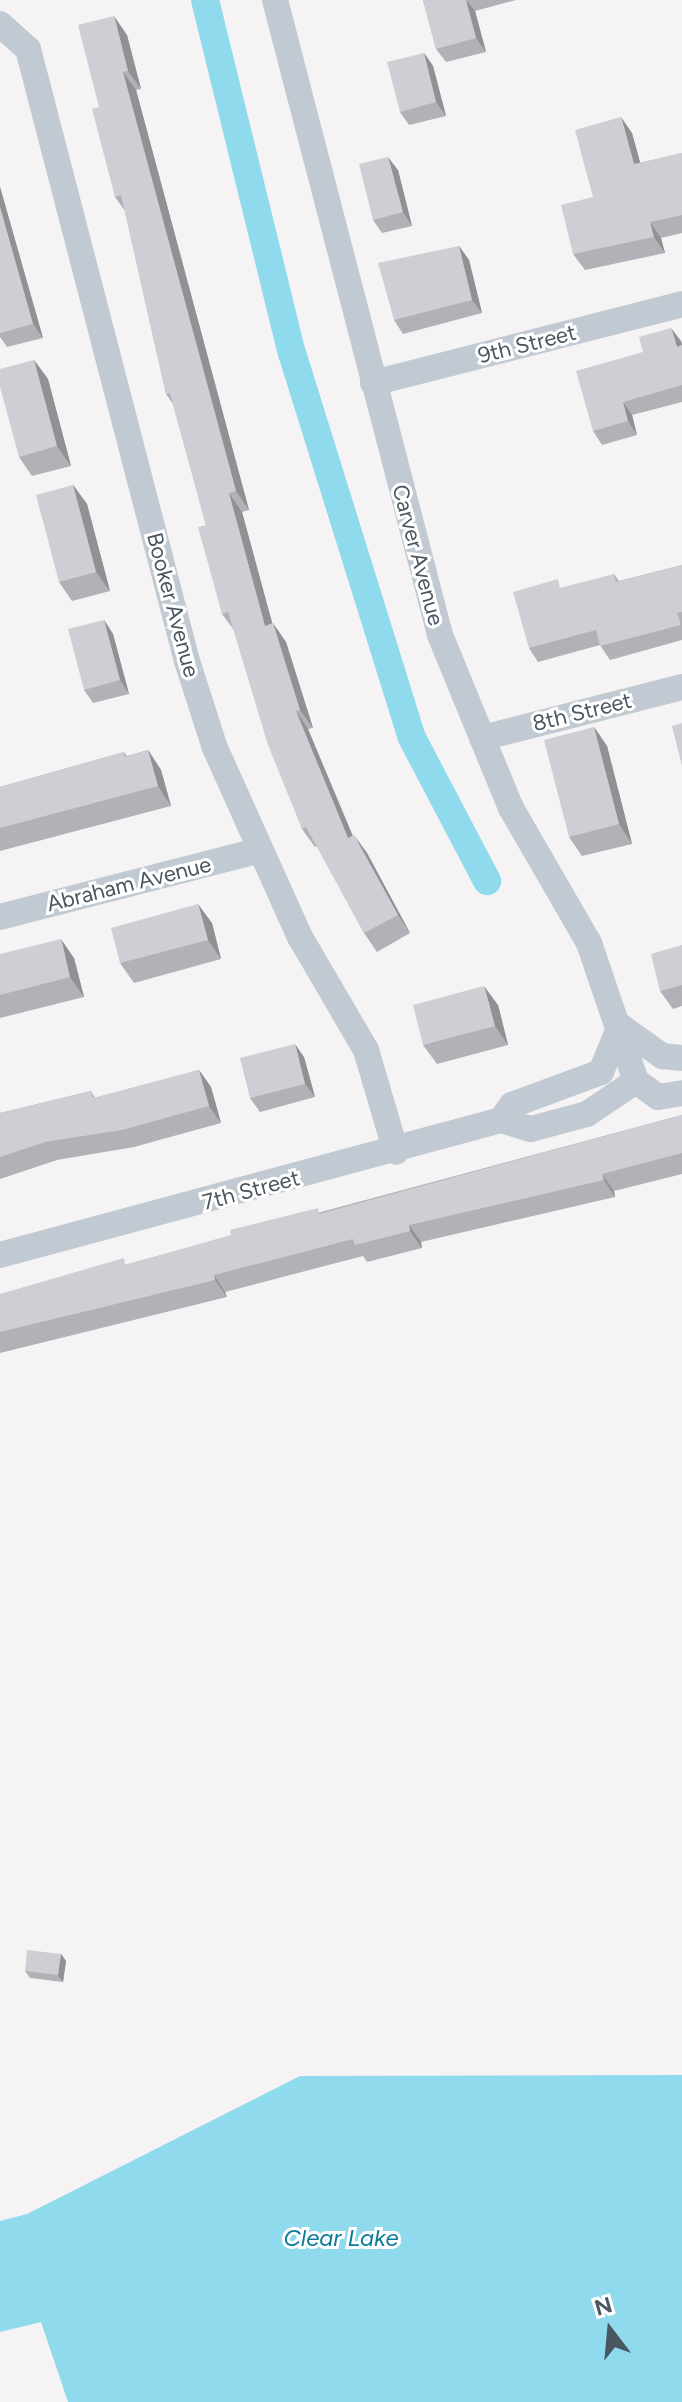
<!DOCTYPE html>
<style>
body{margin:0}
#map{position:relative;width:682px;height:2402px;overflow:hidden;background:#f5f3f3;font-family:Figtree,sans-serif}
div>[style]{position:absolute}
.water>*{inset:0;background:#90daee}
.canal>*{height:28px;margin:-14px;padding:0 14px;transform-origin:14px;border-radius:14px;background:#90daee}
.street>*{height:26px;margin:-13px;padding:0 13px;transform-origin:13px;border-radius:13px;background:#c1cad2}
.wall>*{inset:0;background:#b0b2b7}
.shaded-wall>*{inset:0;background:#909195}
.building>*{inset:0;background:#cdcfd5}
span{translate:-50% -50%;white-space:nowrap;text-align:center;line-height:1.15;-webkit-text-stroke:6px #fff;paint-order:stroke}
.street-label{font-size:22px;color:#4a5661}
.water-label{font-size:24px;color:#0c7c9b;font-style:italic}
.north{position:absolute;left:570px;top:2290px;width:80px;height:80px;-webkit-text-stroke:6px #fff;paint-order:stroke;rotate:344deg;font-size:22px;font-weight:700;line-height:32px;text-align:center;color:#4a5661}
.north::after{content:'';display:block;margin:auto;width:28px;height:36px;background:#4a5661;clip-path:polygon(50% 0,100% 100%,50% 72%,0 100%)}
</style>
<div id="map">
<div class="water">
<i style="clip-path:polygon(682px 2075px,682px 2402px,68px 2402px,41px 2322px,0 2332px,0 2221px,27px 2214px,300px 2076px)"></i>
</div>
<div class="canal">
<i style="left:205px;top:0;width:364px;rotate:76.2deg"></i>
<i style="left:292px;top:353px;width:401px;rotate:72.7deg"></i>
<i style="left:411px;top:736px;width:164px;rotate:62.3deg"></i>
</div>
<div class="street">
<i style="left:275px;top:0;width:656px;rotate:75.43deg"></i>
<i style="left:440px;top:635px;width:187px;rotate:67.7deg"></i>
<i style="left:511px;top:808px;width:156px;rotate:60deg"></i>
<i style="left:589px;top:943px;width:146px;rotate:71.2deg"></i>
<i style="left:0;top:24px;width:38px;rotate:42deg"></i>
<i style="left:28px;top:49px;width:632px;rotate:75.44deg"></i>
<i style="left:187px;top:661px;width:91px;rotate:72.2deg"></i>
<i style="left:215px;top:748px;width:207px;rotate:65.8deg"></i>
<i style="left:300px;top:937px;width:131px;rotate:59.7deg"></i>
<i style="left:366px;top:1050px;width:106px;rotate:73.6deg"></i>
<i style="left:373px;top:383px;width:319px;rotate:-14.3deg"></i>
<i style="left:482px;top:738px;width:206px;rotate:-14.3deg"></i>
<i style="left:0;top:917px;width:265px;rotate:-14.4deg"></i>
<i style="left:636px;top:1081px;width:27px;rotate:36deg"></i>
<i style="left:658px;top:1097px;width:24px;rotate:-9deg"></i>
<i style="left:501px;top:1120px;width:19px;rotate:-54deg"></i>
<i style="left:512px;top:1105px;width:95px;rotate:-20.3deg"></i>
<i style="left:601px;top:1072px;width:50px;rotate:-67.6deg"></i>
<i style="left:620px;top:1026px;width:52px;rotate:35.5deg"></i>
<i style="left:662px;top:1056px;width:20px;rotate:6deg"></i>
<i style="left:0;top:1255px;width:519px;rotate:-15.08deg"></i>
<i style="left:501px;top:1120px;width:31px;rotate:17deg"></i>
<i style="left:531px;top:1129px;width:58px;rotate:-15deg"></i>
<i style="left:587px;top:1114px;width:59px;rotate:-34deg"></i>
</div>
<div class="wall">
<i style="clip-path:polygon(423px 0,516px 0,475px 11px,486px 52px,446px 62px,436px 49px)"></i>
<i style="clip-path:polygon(127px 35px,141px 89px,136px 90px,249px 510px,242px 512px,272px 624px,286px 642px,313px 728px,308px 729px,353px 836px,367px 853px,410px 933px,377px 952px,364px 933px,317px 846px,315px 847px,302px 829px,234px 630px,222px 614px,206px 525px,173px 404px,166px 394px,125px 211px,115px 197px,99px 107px)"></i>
<i style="clip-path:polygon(424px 53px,433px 66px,446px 116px,409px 125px,400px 112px)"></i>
<i style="clip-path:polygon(632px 133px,640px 163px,682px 153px,682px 233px,661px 238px,665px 253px,585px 270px,573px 254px,593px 197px)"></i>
<i style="clip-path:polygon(398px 170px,412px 226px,382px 233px,373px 220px)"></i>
<i style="clip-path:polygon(0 187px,43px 338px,7px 347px,0 337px)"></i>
<i style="clip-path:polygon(459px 246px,469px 260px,482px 313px,403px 334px,394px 320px)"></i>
<i style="clip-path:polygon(681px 341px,682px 345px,682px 402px,632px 415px,637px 435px,602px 445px,593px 431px,643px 352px)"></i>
<i style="clip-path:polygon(34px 360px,48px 379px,71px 466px,32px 476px,19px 457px)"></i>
<i style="clip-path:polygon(73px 485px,87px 504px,110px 591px,72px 601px,59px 582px)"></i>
<i style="clip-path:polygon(682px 565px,682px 640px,610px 660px,600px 645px,538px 662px,529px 648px,614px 574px,619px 581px)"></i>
<i style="clip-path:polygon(104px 620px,113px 634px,129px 694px,93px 703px,84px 690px)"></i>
<i style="clip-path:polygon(594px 727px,607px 746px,632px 844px,582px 856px,569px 837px)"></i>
<i style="clip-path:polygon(148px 750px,161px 770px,171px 806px,0 851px,0 787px,124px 752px,127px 756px)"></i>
<i style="clip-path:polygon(212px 923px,221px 959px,134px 983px,120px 963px)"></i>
<i style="clip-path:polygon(682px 945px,682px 1006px,673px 1009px,660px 991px)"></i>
<i style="clip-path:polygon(0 954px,74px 958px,84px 997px,0 1018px)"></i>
<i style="clip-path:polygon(498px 1005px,508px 1045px,437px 1064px,423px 1045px)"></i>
<i style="clip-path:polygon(304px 1057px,315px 1097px,260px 1112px,250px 1098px)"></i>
<i style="clip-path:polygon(199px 1070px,211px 1087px,221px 1123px,134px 1147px,57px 1160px,0 1179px,0 1113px,91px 1091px,95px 1098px)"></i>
<i style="clip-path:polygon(682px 1115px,682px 1174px,614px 1191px,615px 1197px,421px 1242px,422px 1248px,367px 1262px,363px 1256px,225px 1292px,227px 1297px,0 1353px,0 1294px,128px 1264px)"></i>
<i style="clip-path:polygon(61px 1954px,66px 1961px,63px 1982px,30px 1978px,25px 1971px)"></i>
</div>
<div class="shaded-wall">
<i style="clip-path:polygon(466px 0,475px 11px,486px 52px,476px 38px)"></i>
<i style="clip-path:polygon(114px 16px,127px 35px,141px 89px,128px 71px)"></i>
<i style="clip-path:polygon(424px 53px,433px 66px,446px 116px,436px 102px)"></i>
<i style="clip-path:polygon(123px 72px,136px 90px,249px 510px,236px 491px)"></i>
<i style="clip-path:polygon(621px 117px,632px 133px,645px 180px,634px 164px)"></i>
<i style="clip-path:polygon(388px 157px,398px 170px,412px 226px,403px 212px)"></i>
<i style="clip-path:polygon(0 187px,43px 338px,33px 324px,0 207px)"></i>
<i style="clip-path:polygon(650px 222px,661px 238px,665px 253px,654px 237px)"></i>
<i style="clip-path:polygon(459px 246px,469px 260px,482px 313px,472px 300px)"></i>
<i style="clip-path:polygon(671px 328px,681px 341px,682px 345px,677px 347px)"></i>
<i style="clip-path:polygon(34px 360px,48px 379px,71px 466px,57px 446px)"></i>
<i style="clip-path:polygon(623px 402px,632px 415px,637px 435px,628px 421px)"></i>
<i style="clip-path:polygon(73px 485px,87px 504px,110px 591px,96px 572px)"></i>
<i style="clip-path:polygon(229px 493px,242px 512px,278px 644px,265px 626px)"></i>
<i style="clip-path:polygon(104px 620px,113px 634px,129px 694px,120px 680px)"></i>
<i style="clip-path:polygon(273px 623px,286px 642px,313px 728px,300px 710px)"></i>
<i style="clip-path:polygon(296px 711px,308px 729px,361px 856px,348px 838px)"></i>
<i style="clip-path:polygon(594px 727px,607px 746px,632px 844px,619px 824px)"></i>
<i style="clip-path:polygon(148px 750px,161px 770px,171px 806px,158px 786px)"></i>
<i style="clip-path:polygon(354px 835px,367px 853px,410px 933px,398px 915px)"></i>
<i style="clip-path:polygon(198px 904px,212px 923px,221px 959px,208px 940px)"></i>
<i style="clip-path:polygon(61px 939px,74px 958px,84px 997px,70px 977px)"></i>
<i style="clip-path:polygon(484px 986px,498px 1005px,508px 1045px,495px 1026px)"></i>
<i style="clip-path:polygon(295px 1044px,304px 1057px,315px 1097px,305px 1084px)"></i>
<i style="clip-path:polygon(199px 1070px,211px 1087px,221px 1123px,209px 1106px)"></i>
<i style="clip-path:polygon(602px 1174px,614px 1191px,615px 1197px,604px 1180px)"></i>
<i style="clip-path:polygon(409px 1225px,421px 1242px,422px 1248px,410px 1231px)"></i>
<i style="clip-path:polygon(214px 1275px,225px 1292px,227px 1297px,215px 1280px)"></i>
<i style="clip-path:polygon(61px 1954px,66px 1961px,63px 1982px,58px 1975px)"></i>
</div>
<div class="building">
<i style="clip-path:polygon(423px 0,466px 0,476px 38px,436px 49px)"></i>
<i style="clip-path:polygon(114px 16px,128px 71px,123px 72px,236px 491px,229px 493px,265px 626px,273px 623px,300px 710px,296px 711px,348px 838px,354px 835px,398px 915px,364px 933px,306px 827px,302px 829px,268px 745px,228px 612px,222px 614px,198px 527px,206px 525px,170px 393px,166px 394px,121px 195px,115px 197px,92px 109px,99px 107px,78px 25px)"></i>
<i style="clip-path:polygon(424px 53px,436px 102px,400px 112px,387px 62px)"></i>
<i style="clip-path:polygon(621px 117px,634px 164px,682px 153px,682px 215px,650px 222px,654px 237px,573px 254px,561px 205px,593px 197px,575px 130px)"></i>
<i style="clip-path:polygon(388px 157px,403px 212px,373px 220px,359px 164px)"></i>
<i style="clip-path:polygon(0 207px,33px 324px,0 333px)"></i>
<i style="clip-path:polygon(459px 246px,472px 300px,394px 320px,378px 263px)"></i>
<i style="clip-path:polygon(671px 328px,677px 347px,682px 345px,682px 385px,623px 402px,628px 421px,593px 431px,576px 371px,643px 352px,639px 337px)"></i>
<i style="clip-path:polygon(34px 360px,57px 446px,19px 457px,0 387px,0 369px)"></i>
<i style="clip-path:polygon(73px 485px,96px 572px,59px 582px,36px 495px)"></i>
<i style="clip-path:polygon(682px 565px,682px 612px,677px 613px,681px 625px,600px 646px,596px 630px,529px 648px,513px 592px,558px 579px,560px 588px,614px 574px,616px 582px)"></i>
<i style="clip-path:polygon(104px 620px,120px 680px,84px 690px,68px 629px)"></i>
<i style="clip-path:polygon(682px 723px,682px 766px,672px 726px)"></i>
<i style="clip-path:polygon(594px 727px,619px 824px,569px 837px,544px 740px)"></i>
<i style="clip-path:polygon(148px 750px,158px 786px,0 828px,0 787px,124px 752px,125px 757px)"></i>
<i style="clip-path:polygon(198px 904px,208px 940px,120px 963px,111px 928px)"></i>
<i style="clip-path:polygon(61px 939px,70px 977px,0 995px,0 954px)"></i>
<i style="clip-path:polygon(682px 945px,682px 985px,660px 991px,651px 954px)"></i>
<i style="clip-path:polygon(484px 986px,495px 1026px,423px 1045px,413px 1005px)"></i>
<i style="clip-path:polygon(295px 1044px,305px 1084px,250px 1098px,240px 1058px)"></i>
<i style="clip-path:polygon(199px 1070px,209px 1106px,122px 1130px,45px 1142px,0 1157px,0 1113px,91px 1091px,93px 1098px)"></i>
<i style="clip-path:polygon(682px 1115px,682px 1153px,602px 1174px,604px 1180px,409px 1225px,410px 1231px,355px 1245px,353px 1239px,214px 1275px,215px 1280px,0 1332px,0 1294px,124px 1258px,125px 1265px,231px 1235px,230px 1230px,318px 1208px,319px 1214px)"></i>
<i style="clip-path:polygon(27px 1950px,61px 1954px,58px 1975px,25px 1971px)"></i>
</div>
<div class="street-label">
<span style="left:527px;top:344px;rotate:-14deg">9th Street</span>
<span style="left:418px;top:555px;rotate:75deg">Carver Avenue</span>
<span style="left:173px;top:605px;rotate:75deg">Booker Avenue</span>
<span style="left:582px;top:712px;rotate:-14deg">8th Street</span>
<span style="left:129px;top:884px;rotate:-14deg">Abraham Avenue</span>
<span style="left:251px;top:1190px;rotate:-15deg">7th Street</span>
</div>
<div class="water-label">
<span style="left:341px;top:2238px">Clear Lake</span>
</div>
<div class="north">N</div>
</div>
